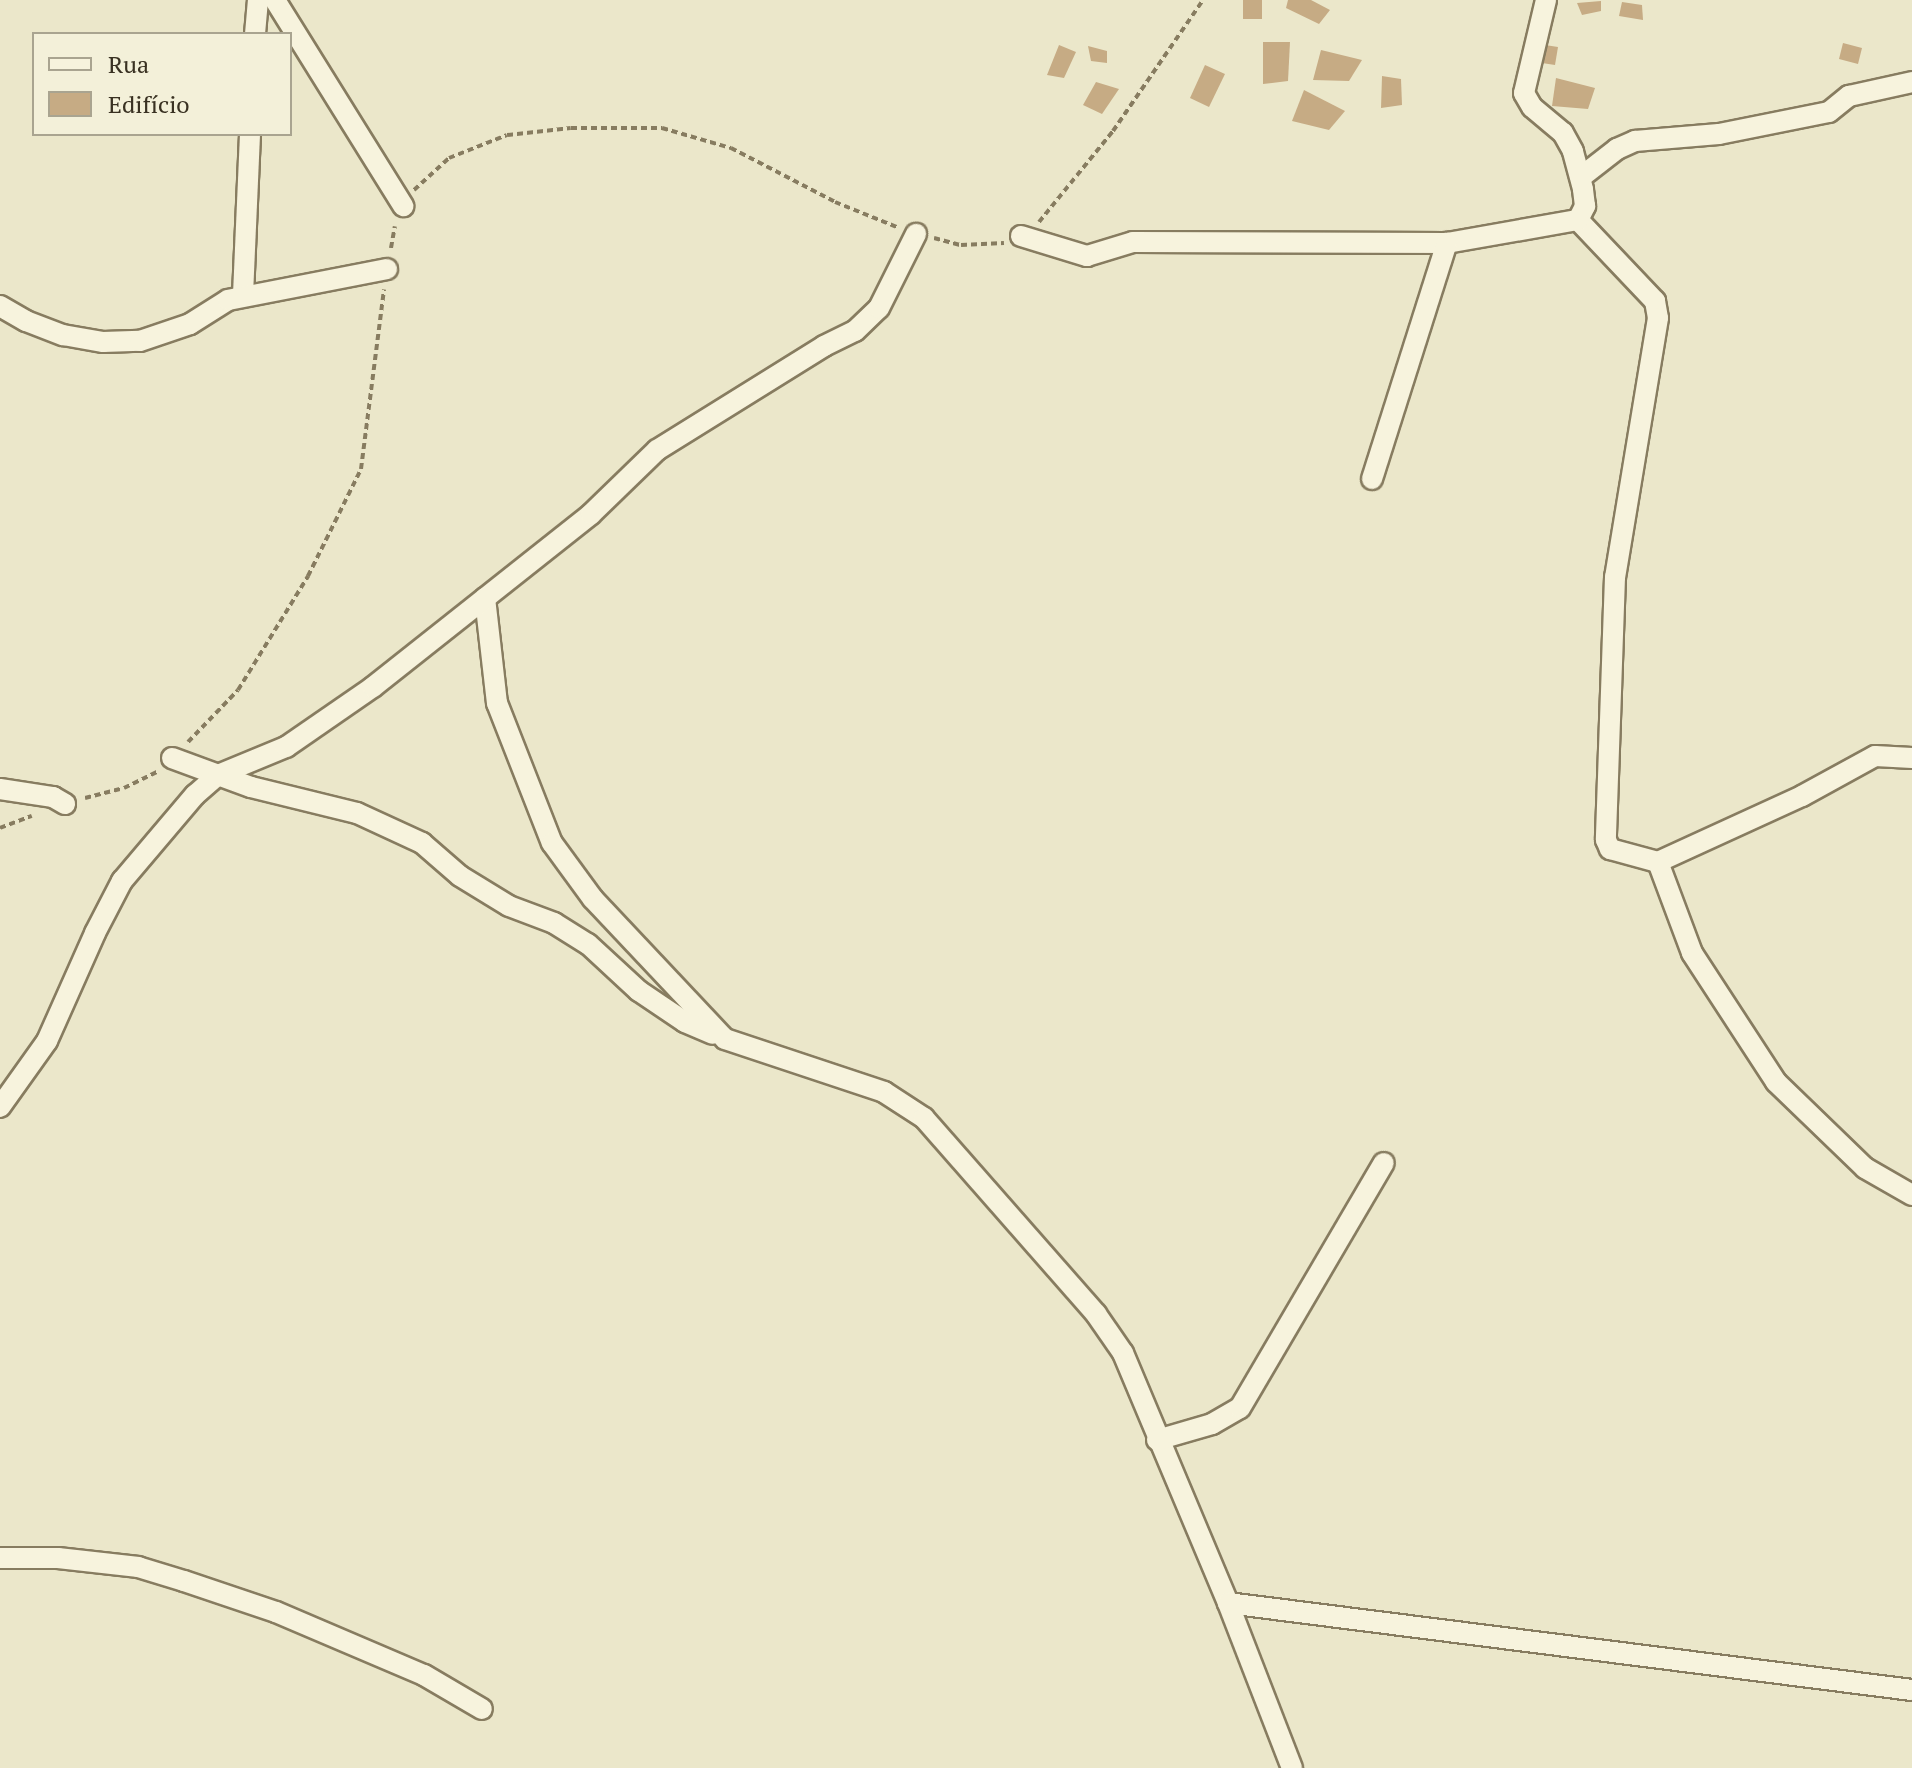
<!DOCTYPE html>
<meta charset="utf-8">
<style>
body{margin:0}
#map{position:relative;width:1912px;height:1768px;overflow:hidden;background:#ebe7ca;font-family:"PT Serif",serif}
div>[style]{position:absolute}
.building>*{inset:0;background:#c6ab84}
.path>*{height:4px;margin-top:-2px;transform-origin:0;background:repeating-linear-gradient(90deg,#877c60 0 6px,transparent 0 10px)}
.roads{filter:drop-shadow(2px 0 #877c60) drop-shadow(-2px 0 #877c60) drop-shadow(0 2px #877c60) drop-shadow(0 -2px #877c60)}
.street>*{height:20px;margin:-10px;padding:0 10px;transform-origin:10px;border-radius:10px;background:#f7f3dd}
span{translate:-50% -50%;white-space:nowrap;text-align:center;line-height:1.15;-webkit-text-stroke:6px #f3f0d9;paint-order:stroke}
.legend{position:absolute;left:32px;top:32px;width:260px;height:104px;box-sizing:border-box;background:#f3f0d9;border:2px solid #a9a490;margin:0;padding:10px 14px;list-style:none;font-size:24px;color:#393122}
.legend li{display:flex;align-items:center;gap:16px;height:40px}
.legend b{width:40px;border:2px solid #a9a490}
</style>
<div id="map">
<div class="building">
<i style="clip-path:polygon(1243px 0,1262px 0,1262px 19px,1243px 19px)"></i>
<i style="clip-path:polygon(1288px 0,1311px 0,1330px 10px,1319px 24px,1286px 8px)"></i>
<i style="clip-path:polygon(1601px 1px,1601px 11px,1582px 15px,1577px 3px)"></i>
<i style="clip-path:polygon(1622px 2px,1642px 5px,1643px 20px,1619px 16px)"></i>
<i style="clip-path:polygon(1263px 42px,1290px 42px,1288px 81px,1263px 84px)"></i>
<i style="clip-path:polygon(1843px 43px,1862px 48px,1858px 64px,1839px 59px)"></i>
<i style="clip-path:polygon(1059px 45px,1076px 52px,1064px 78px,1047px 75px)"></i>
<i style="clip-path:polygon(1545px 45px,1558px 47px,1555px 65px,1542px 63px)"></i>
<i style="clip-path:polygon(1088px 46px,1107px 51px,1107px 63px,1091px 61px)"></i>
<i style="clip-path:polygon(1321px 50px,1362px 60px,1349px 81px,1313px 80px)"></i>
<i style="clip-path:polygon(1205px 65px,1225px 74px,1209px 107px,1190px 98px)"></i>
<i style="clip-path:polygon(1382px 76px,1401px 79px,1402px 105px,1381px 108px)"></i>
<i style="clip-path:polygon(1556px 78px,1595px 88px,1588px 109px,1552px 106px)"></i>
<i style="clip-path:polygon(1096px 82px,1119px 89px,1102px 114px,1083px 105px)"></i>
<i style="clip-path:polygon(1304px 90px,1345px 111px,1329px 130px,1292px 121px)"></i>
</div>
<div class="path">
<i style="left:414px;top:190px;width:47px;rotate:-42.4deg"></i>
<i style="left:449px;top:158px;width:62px;rotate:-21.6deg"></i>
<i style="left:507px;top:135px;width:64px;rotate:-6.2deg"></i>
<i style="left:571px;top:128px;width:91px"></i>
<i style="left:662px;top:128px;width:72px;rotate:16.2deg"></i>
<i style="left:731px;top:148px;width:117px;rotate:27.4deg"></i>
<i style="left:835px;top:202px;width:69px;rotate:22.1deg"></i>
<i style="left:1039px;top:222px;width:117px;rotate:-50.9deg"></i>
<i style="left:1113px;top:131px;width:159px;rotate:-55.5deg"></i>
<i style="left:934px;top:238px;width:28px;rotate:15deg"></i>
<i style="left:961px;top:245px;width:43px;rotate:-2.7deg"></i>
<i style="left:391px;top:248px;width:22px;rotate:-80deg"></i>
<i style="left:188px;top:742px;width:72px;rotate:-46.1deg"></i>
<i style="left:238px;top:690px;width:134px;rotate:-58.4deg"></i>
<i style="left:308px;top:576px;width:119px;rotate:-63.6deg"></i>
<i style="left:361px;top:469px;width:181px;rotate:-82.7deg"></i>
<i style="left:85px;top:798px;width:40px;rotate:-14.4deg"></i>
<i style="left:124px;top:788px;width:39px;rotate:-26deg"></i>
<i style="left:0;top:828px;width:34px;rotate:-21deg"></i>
</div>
<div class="roads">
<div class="street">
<i style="left:275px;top:0;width:243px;rotate:58.1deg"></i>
<i style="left:255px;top:34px;width:34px;rotate:-85deg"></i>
<i style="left:1581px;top:177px;width:46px;rotate:-37.9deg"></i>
<i style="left:1617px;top:149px;width:20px;rotate:-24deg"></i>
<i style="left:1635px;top:141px;width:84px;rotate:-4.8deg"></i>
<i style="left:1719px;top:134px;width:112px;rotate:-11.3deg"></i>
<i style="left:1829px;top:112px;width:26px;rotate:-39deg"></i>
<i style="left:1849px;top:96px;width:65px;rotate:-12.5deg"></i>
<i style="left:1578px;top:220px;width:112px;rotate:46.5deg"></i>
<i style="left:1655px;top:301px;width:17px;rotate:80deg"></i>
<i style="left:1658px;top:318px;width:263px;rotate:99.4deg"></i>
<i style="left:1615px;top:577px;width:263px;rotate:92deg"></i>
<i style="left:1606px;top:840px;width:10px;rotate:66deg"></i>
<i style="left:1610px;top:849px;width:50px;rotate:15.2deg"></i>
<i style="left:1021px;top:236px;width:69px;rotate:16.9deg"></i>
<i style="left:1087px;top:256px;width:48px;rotate:-16.9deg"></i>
<i style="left:1133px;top:242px;width:314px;rotate:0.2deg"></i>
<i style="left:1447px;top:243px;width:133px;rotate:-10deg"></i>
<i style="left:1578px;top:220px;width:16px;rotate:-63deg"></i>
<i style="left:1585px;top:206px;width:17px;rotate:-97deg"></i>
<i style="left:1583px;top:189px;width:39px;rotate:-105deg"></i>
<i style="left:1573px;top:151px;width:21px;rotate:-119deg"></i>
<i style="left:1563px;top:133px;width:40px;rotate:-140deg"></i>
<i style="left:1532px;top:107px;width:16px;rotate:-120deg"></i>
<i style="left:1524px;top:93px;width:96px;rotate:-76.7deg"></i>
<i style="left:243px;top:295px;width:161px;rotate:-87.5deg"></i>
<i style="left:0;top:306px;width:30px;rotate:30deg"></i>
<i style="left:26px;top:321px;width:40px;rotate:21deg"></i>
<i style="left:63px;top:335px;width:41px;rotate:9.9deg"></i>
<i style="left:103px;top:342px;width:37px;rotate:-2deg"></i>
<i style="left:140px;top:341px;width:53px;rotate:-18.8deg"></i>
<i style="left:190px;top:324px;width:45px;rotate:-32.3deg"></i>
<i style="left:228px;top:300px;width:162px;rotate:-11deg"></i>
<i style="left:1372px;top:479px;width:248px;rotate:-72.4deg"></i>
<i style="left:485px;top:598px;width:106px;rotate:83.5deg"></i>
<i style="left:497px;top:703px;width:150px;rotate:68.6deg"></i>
<i style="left:552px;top:843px;width:69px;rotate:53.8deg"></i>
<i style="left:593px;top:899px;width:192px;rotate:46.7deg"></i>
<i style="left:725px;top:1039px;width:168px;rotate:18.4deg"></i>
<i style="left:884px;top:1092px;width:48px;rotate:33deg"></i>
<i style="left:924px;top:1118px;width:261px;rotate:48.7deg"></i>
<i style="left:1096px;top:1314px;width:47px;rotate:55.3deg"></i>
<i style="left:1123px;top:1353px;width:271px;rotate:67.2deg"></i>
<i style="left:1228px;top:1603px;width:177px;rotate:68.8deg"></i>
<i style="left:172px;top:758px;width:84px;rotate:20.2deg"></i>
<i style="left:251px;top:787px;width:109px;rotate:13.8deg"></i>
<i style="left:357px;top:813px;width:72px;rotate:24.8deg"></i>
<i style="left:422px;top:843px;width:50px;rotate:41deg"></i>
<i style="left:460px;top:876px;width:57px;rotate:31.5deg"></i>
<i style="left:509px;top:906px;width:48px;rotate:20.7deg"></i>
<i style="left:554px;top:923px;width:40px;rotate:32deg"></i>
<i style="left:588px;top:944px;width:69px;rotate:42.7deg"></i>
<i style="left:639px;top:991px;width:55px;rotate:34deg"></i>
<i style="left:685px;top:1022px;width:30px;rotate:23deg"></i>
<i style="left:1912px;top:758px;width:37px;rotate:-177deg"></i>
<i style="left:1875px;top:756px;width:83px;rotate:151.3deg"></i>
<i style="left:1802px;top:796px;width:158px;rotate:155.4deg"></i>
<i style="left:1658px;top:862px;width:97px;rotate:69.5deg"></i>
<i style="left:1692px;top:953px;width:154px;rotate:56.9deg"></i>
<i style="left:1776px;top:1082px;width:124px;rotate:44deg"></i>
<i style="left:1865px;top:1168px;width:54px;rotate:29.9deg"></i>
<i style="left:0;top:789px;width:54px;rotate:8.6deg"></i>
<i style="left:53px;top:797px;width:14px;rotate:30deg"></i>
<i style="left:0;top:1107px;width:81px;rotate:-54.5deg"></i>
<i style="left:47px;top:1041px;width:118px;rotate:-66deg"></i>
<i style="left:95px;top:933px;width:59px;rotate:-62.6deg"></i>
<i style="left:122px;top:881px;width:113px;rotate:-49.7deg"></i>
<i style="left:195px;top:795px;width:30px;rotate:-41deg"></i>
<i style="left:218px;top:775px;width:74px;rotate:-22.4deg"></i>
<i style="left:286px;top:747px;width:106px;rotate:-34.6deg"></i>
<i style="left:373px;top:687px;width:278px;rotate:-38.4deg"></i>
<i style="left:591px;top:514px;width:92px;rotate:-44.1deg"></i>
<i style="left:657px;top:450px;width:197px;rotate:-31.9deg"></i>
<i style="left:824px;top:346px;width:34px;rotate:-26deg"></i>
<i style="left:855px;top:331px;width:33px;rotate:-44deg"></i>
<i style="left:879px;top:308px;width:83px;rotate:-63.4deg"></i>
<i style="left:1157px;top:1440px;width:57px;rotate:-16.2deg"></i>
<i style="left:1212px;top:1424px;width:32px;rotate:-30deg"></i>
<i style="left:1240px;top:1408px;width:284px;rotate:-59.6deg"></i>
<i style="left:0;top:1558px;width:58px"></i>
<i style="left:58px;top:1558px;width:81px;rotate:6.4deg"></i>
<i style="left:138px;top:1567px;width:48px;rotate:16.9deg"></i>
<i style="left:184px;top:1581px;width:97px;rotate:18.6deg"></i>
<i style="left:276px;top:1612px;width:161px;rotate:23.1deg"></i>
<i style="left:424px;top:1675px;width:67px;rotate:30.4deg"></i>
<i style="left:1228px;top:1603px;width:690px;rotate:7.25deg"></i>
</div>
</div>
<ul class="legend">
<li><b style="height:10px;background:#f7f3dd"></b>Rua</li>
<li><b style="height:22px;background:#c6ab84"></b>Edifício</li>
</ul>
</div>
